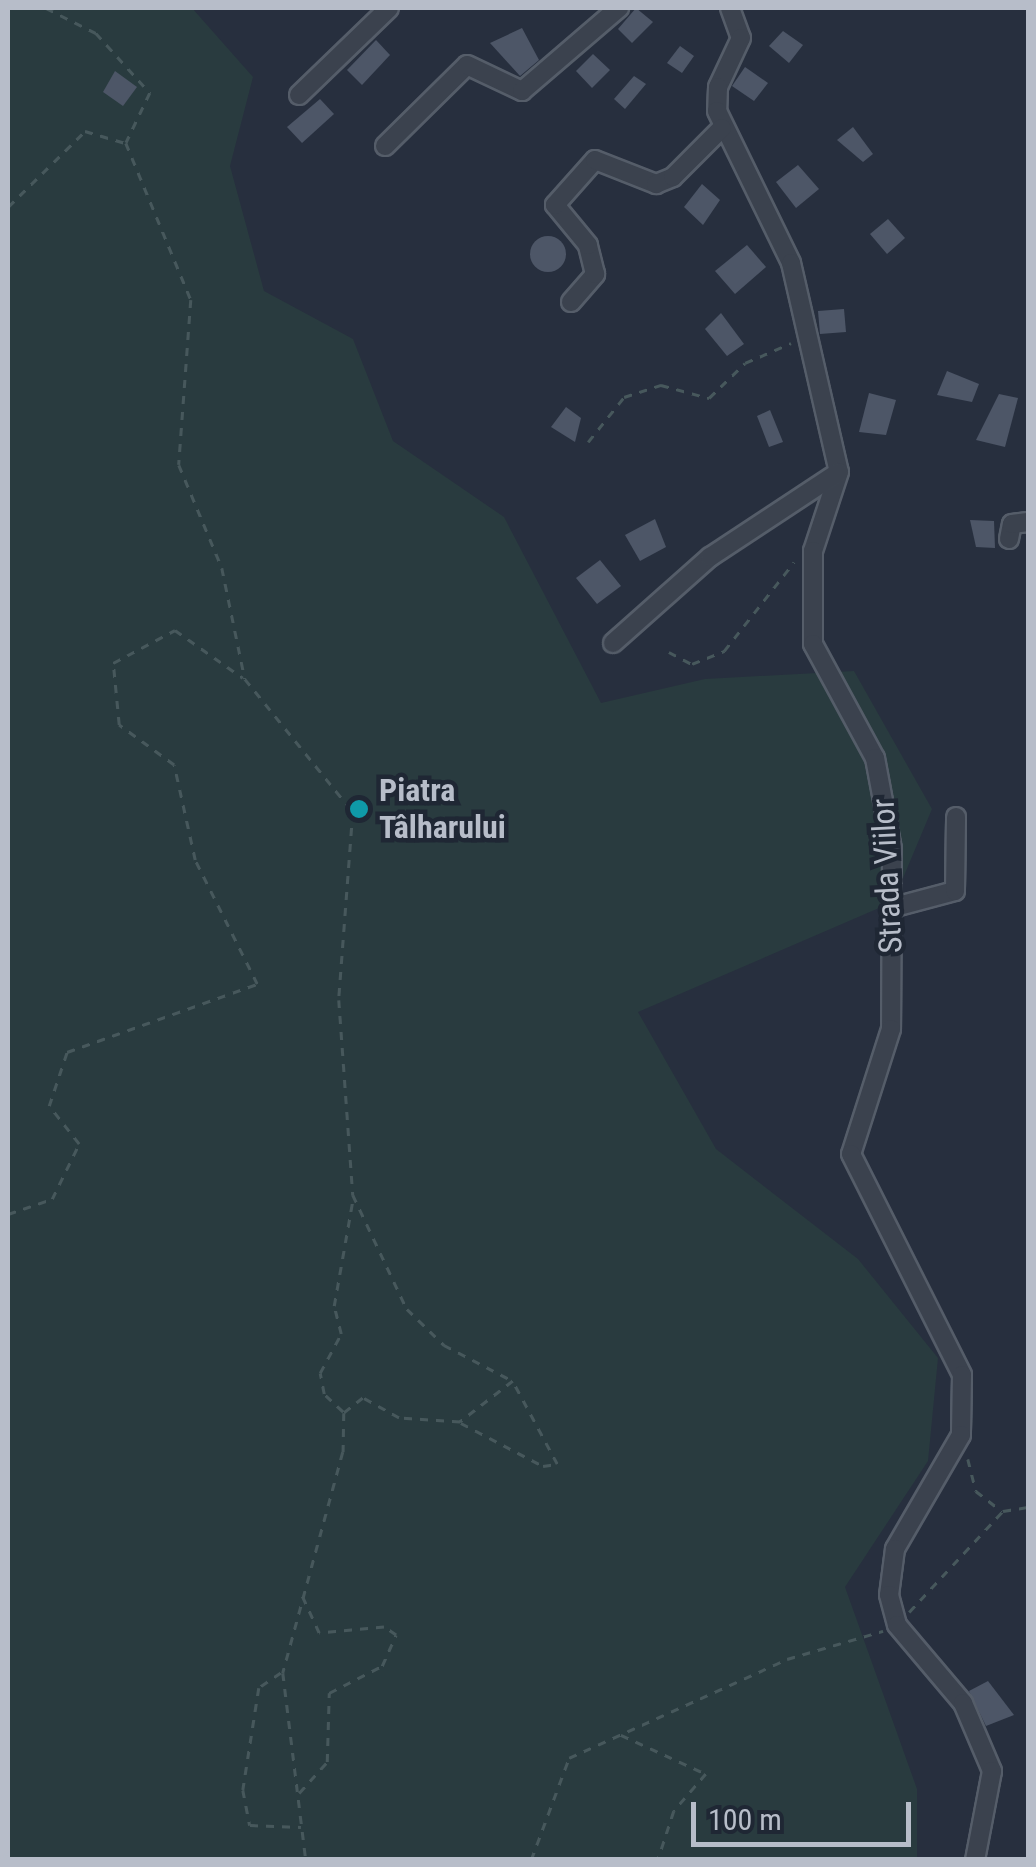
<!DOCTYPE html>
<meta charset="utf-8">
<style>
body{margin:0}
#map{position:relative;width:1036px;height:1867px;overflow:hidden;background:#272f3e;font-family:"Roboto Condensed",sans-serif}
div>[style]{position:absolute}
.green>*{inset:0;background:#293b3f}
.building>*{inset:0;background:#4d5667}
.round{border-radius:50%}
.path>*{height:2.5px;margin-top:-1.25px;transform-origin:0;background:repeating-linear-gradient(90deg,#47585c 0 8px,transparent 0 16px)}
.roads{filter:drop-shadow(2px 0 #555d69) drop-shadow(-2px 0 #555d69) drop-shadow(0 2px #555d69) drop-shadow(0 -2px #555d69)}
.minor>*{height:18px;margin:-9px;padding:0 9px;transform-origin:9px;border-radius:9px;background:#3b424e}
.dots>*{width:28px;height:28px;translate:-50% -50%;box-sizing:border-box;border:5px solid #1f2734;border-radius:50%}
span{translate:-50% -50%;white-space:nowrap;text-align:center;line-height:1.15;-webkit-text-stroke:9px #1f2734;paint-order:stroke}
.poi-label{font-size:32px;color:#b7bdc9;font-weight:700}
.left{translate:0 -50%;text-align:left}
.street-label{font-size:32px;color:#b7bdc9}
.frame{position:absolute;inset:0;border:10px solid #b7bdc9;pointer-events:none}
.scale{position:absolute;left:691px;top:1802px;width:220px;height:45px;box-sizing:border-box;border:5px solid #b7bdc9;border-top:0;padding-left:12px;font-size:30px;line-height:35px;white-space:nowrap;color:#b7bdc9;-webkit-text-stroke:8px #1f2734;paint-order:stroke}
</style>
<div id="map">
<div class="green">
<i style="clip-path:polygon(8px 8px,192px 8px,253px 77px,230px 166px,264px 291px,353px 339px,393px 441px,504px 517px,601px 703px,705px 679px,854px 671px,932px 809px,893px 902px,638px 1012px,716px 1149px,858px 1259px,938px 1358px,928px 1461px,845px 1587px,917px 1789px,917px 1859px,8px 1860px)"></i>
</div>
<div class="building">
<i style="clip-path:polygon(636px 8px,653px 22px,632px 43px,618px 29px)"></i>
<i style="clip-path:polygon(522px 28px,539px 60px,520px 76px,490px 43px)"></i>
<i style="clip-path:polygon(783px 31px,803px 45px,789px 63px,769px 46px)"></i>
<i style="clip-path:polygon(376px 40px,390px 55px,362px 85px,347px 70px)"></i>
<i style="clip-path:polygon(680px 46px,694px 56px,682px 73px,667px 63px)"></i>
<i style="clip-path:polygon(593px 54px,610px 70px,592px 88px,576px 71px)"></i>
<i style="clip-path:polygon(745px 67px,768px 83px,754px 101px,732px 86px)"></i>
<i style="clip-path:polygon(115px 71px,137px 87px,123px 106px,103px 92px)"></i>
<i style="clip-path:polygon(634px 76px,646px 84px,625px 109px,614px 99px)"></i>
<i style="clip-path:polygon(320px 99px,334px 114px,302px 143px,287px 127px)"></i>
<i style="clip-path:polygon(853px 127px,873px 154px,863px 162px,837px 140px)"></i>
<i style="clip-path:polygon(798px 165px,819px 189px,796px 208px,776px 182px)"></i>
<i style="clip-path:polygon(702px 184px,720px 200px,703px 225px,684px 207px)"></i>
<i style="clip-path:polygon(888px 219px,905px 238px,887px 254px,870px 234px)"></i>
<i class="round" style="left:530px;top:236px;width:36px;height:36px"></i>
<i style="clip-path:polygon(747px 245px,766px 267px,735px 294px,715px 271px)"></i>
<i style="clip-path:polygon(844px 309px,846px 332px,820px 334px,818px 311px)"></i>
<i style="clip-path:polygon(721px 313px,744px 344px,727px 356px,705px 329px)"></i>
<i style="clip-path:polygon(947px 371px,979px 384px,972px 402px,937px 395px)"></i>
<i style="clip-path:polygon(869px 393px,896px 400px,886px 435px,859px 432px)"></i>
<i style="clip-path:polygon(999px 394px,1018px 398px,1005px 447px,976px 440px)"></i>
<i style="clip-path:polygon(566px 407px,581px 418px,575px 442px,551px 427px)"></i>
<i style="clip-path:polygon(770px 410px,783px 442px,769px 447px,757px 416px)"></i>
<i style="clip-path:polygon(655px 519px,666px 547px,640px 561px,625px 535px)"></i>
<i style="clip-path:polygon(970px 520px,994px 521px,995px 548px,976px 547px)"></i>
<i style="clip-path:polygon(600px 560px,621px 586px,597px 604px,576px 578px)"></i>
<i style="clip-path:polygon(988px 1681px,1014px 1715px,986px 1726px,969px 1691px)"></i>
</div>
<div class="path">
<i style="left:46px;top:8px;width:56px;rotate:26.6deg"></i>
<i style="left:96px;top:33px;width:81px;rotate:48deg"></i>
<i style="left:150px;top:93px;width:55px;rotate:115.6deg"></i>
<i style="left:126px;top:143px;width:170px;rotate:67.5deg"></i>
<i style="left:191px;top:300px;width:165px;rotate:94.2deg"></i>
<i style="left:179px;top:465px;width:112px;rotate:67.3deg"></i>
<i style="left:222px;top:568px;width:113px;rotate:78.3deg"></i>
<i style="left:245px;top:679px;width:171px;rotate:50.9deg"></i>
<i style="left:353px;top:812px;width:189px;rotate:94.3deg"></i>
<i style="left:339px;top:1000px;width:196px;rotate:85.9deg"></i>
<i style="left:353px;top:1195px;width:126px;rotate:64.7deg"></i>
<i style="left:407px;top:1309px;width:52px;rotate:44.2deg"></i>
<i style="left:444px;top:1345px;width:78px;rotate:27.6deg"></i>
<i style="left:513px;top:1381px;width:67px;rotate:142.3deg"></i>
<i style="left:460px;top:1422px;width:61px;rotate:-176.2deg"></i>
<i style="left:399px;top:1418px;width:41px;rotate:-150.9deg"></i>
<i style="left:363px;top:1398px;width:24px;rotate:142deg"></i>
<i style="left:344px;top:1413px;width:39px;rotate:91deg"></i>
<i style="left:343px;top:1452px;width:229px;rotate:105.2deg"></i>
<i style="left:283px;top:1673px;width:188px;rotate:83deg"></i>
<i style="left:8px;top:207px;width:108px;rotate:-44.6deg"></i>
<i style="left:85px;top:131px;width:42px;rotate:16.7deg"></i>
<i style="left:588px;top:442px;width:58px;rotate:-51.3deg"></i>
<i style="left:624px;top:397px;width:39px;rotate:-18deg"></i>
<i style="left:661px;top:385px;width:50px;rotate:15.2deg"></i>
<i style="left:709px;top:398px;width:50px;rotate:-44.2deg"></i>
<i style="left:745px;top:363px;width:50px;rotate:-23.5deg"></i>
<i style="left:669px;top:652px;width:26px;rotate:28deg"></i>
<i style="left:692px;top:664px;width:35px;rotate:-22deg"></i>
<i style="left:724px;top:651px;width:113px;rotate:-51.8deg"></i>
<i style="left:8px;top:1214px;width:46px;rotate:-18.8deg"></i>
<i style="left:52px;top:1199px;width:61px;rotate:-63.9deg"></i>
<i style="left:79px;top:1144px;width:48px;rotate:-128.3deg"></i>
<i style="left:49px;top:1106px;width:57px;rotate:-71.6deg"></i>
<i style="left:67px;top:1052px;width:202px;rotate:-19.7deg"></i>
<i style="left:257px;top:984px;width:139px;rotate:-116.6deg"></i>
<i style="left:195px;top:860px;width:97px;rotate:-102.5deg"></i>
<i style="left:174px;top:765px;width:68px;rotate:-144deg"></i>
<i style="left:119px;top:725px;width:62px;rotate:-95.5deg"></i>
<i style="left:113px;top:663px;width:70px;rotate:-28deg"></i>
<i style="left:175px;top:630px;width:83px;rotate:35.2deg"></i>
<i style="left:343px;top:1412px;width:26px;rotate:-137deg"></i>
<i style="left:324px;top:1394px;width:21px;rotate:-101deg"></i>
<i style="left:320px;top:1373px;width:44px;rotate:-61.7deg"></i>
<i style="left:341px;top:1334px;width:29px;rotate:-104deg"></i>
<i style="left:334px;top:1306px;width:110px;rotate:-80deg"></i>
<i style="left:461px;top:1423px;width:93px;rotate:27.7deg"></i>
<i style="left:543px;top:1466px;width:14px;rotate:-8deg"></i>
<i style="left:557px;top:1464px;width:91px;rotate:-118.3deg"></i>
<i style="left:968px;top:1459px;width:33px;rotate:76deg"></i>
<i style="left:976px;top:1491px;width:33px;rotate:38deg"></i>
<i style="left:909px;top:1612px;width:138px;rotate:-47.1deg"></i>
<i style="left:1003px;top:1511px;width:25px;rotate:-9deg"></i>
<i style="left:281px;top:1673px;width:27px;rotate:146deg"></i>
<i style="left:259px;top:1688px;width:103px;rotate:98.9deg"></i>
<i style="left:243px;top:1790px;width:36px;rotate:79deg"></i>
<i style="left:250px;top:1825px;width:51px;rotate:2.2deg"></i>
<i style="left:621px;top:1735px;width:94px;rotate:24.6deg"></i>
<i style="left:706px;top:1774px;width:49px;rotate:130.9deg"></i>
<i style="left:674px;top:1811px;width:52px;rotate:108.1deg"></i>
<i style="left:299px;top:1793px;width:42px;rotate:-47.9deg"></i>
<i style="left:327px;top:1762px;width:69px;rotate:-88.3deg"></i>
<i style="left:329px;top:1693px;width:59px;rotate:-27deg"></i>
<i style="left:382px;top:1666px;width:34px;rotate:-66deg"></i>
<i style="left:396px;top:1635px;width:14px;rotate:-146deg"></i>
<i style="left:384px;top:1627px;width:65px;rotate:174.7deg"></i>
<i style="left:319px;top:1633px;width:41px;rotate:-114.7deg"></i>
<i style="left:531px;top:1860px;width:109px;rotate:-69.6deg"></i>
<i style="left:569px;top:1758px;width:239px;rotate:-24.4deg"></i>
<i style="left:787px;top:1659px;width:100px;rotate:-16.3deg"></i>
</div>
<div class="roads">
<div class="minor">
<i style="left:730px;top:8px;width:32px;rotate:70deg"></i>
<i style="left:741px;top:38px;width:54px;rotate:115.1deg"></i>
<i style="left:718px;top:87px;width:24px;rotate:92deg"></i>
<i style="left:717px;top:111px;width:169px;rotate:64deg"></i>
<i style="left:791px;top:263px;width:214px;rotate:77.1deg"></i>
<i style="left:839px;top:472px;width:83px;rotate:108.2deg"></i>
<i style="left:813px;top:551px;width:93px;rotate:90deg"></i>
<i style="left:813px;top:644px;width:130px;rotate:61.5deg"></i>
<i style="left:875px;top:758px;width:93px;rotate:79.4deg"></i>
<i style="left:892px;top:849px;width:180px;rotate:90.3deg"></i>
<i style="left:891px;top:1029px;width:131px;rotate:107.7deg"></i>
<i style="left:851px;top:1154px;width:247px;rotate:63.3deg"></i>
<i style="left:962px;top:1375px;width:60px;rotate:91deg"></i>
<i style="left:961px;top:1435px;width:132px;rotate:120.1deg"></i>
<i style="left:895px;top:1549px;width:46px;rotate:97.4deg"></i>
<i style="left:889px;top:1595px;width:31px;rotate:75deg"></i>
<i style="left:897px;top:1625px;width:102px;rotate:49.8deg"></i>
<i style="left:963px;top:1703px;width:74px;rotate:66.9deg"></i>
<i style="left:992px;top:1771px;width:91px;rotate:100.8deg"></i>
<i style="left:299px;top:95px;width:125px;rotate:-44deg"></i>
<i style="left:385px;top:146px;width:115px;rotate:-44.6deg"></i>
<i style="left:467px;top:65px;width:61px;rotate:25.3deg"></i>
<i style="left:522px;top:91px;width:128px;rotate:-40.6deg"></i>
<i style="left:571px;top:302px;width:37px;rotate:-49deg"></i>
<i style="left:595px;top:274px;width:30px;rotate:-104deg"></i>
<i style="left:588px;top:245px;width:52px;rotate:-129.5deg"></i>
<i style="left:555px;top:205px;width:60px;rotate:-48.4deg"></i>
<i style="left:595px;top:160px;width:66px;rotate:21.5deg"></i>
<i style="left:656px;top:184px;width:18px;rotate:-22deg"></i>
<i style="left:673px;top:177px;width:69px;rotate:-45deg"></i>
<i style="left:1009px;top:539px;width:15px;rotate:-79deg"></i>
<i style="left:1012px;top:524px;width:16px;rotate:-7deg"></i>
<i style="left:613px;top:643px;width:130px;rotate:-41.6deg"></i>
<i style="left:710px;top:557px;width:154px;rotate:-33.4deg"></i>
<i style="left:891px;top:908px;width:66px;rotate:-14.9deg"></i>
<i style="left:955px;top:891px;width:74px;rotate:-89.2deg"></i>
</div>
</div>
<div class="dots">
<i style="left:359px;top:809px;background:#0f9aa8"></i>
</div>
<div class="poi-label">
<span class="left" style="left:379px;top:809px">Piatra<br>Tâlharului</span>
</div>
<div class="street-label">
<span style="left:887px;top:876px;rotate:-93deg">Strada Viilor</span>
</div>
<div class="frame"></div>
<div class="scale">100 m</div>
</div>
